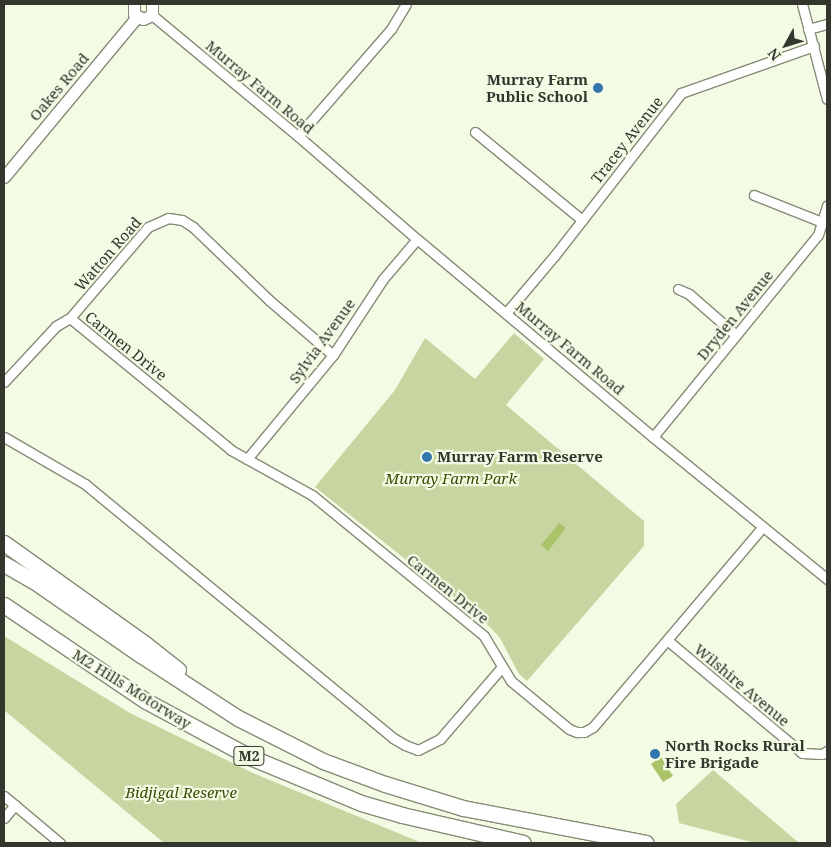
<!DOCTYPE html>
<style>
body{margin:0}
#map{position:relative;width:831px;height:847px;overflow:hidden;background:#f4fbe5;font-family:"Noto Serif",serif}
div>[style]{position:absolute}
.green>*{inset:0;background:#c7d6a1}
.building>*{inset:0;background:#abc368}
.roads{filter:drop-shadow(1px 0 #858b76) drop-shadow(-1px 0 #858b76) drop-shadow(0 1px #858b76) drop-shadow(0 -1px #858b76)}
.minor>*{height:9px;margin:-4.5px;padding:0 4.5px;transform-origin:4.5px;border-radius:4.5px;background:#fff}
.secondary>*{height:11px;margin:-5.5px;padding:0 5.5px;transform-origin:5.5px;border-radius:5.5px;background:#fff}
.motorway>*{height:15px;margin:-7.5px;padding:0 7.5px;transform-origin:7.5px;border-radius:7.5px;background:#fff}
.dots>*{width:14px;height:14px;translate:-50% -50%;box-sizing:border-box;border:2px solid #f4fbe5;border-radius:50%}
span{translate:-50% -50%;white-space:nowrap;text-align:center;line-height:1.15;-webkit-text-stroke:4.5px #f4fbe5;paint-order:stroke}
.shield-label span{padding:1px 4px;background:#f4fbe5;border:1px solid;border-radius:4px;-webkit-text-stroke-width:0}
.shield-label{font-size:14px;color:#33362d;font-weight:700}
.poi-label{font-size:15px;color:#33362d;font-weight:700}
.right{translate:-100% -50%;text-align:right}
.left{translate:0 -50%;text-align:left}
.street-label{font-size:15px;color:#33362d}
.park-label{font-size:15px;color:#3c4a03;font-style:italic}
.frame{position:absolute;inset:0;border:5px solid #33362d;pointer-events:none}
.north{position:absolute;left:761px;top:20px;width:50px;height:50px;-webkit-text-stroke:4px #f4fbe5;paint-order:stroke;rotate:231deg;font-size:14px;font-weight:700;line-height:20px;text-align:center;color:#33362d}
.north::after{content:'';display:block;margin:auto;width:18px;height:22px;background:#33362d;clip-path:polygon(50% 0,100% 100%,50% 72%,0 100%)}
</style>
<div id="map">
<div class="green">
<i style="clip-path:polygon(514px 333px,544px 359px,506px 405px,644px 521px,644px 546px,527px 681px,519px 674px,500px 638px,490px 627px,315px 487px,395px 390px,425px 338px,475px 379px)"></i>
<i style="clip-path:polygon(4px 636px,130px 713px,253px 773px,422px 843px,164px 843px,4px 710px)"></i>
<i style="clip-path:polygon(713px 770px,799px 843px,755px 843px,679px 823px,676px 804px)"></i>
</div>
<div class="building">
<i style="clip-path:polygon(559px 523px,566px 528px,548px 551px,541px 545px)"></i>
<i style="clip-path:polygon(661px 757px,673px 776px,663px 782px,651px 764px)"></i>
</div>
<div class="roads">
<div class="minor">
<i style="left:802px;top:4px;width:98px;rotate:75.3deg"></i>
<i style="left:152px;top:15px;width:190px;rotate:39.7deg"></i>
<i style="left:298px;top:136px;width:157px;rotate:40.9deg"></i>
<i style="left:417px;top:239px;width:308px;rotate:40deg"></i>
<i style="left:653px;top:437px;width:225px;rotate:39.2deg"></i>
<i style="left:808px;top:29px;width:20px;rotate:-15deg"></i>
<i style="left:475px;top:132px;width:139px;rotate:39.4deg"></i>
<i style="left:298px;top:136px;width:142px;rotate:-49deg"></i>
<i style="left:391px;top:29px;width:29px;rotate:-59deg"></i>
<i style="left:754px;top:195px;width:73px;rotate:21.7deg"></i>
<i style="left:678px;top:289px;width:12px;rotate:24deg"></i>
<i style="left:689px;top:294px;width:62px;rotate:41.1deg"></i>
<i style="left:506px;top:313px;width:76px;rotate:-49.8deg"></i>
<i style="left:555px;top:255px;width:205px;rotate:-52.1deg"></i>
<i style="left:681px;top:93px;width:141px;rotate:-19.5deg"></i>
<i style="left:70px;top:318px;width:208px;rotate:39.3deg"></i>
<i style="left:231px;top:450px;width:93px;rotate:29.1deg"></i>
<i style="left:312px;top:495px;width:222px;rotate:39.3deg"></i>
<i style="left:484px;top:636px;width:52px;rotate:59deg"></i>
<i style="left:511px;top:681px;width:75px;rotate:39.6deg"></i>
<i style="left:569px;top:729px;width:9px;rotate:21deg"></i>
<i style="left:577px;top:732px;width:7px"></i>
<i style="left:584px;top:732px;width:10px;rotate:-29deg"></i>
<i style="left:593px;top:727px;width:261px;rotate:-49.7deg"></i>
<i style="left:4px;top:382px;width:76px;rotate:-47.1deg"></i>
<i style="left:56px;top:326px;width:16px;rotate:-30deg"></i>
<i style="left:70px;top:318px;width:120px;rotate:-49.4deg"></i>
<i style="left:148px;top:227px;width:22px;rotate:-24deg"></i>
<i style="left:168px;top:218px;width:14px;rotate:8deg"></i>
<i style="left:182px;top:220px;width:13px;rotate:32deg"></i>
<i style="left:193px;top:227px;width:105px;rotate:43.8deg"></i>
<i style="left:269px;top:300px;width:84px;rotate:40.7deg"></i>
<i style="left:4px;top:437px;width:94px;rotate:30.1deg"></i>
<i style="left:85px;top:484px;width:399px;rotate:39.5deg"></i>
<i style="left:393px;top:738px;width:14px;rotate:30deg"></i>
<i style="left:405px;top:745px;width:14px;rotate:21deg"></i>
<i style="left:418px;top:750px;width:25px;rotate:-27deg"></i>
<i style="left:440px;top:739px;width:95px;rotate:-49.3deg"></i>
<i style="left:653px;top:437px;width:261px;rotate:-50.8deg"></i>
<i style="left:818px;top:235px;width:31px;rotate:-73deg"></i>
<i style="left:247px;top:459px;width:135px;rotate:-50.4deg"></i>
<i style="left:333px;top:355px;width:91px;rotate:-56.7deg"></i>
<i style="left:383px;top:279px;width:52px;rotate:-49.6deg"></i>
<i style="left:667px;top:640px;width:176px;rotate:39.9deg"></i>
<i style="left:802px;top:753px;width:20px;rotate:3deg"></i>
<i style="left:822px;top:754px;width:6px;rotate:-31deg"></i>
<i style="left:4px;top:796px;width:73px;rotate:40deg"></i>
<i style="left:4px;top:818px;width:17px;rotate:-50deg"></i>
</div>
<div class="secondary">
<i style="left:134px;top:4px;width:10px;rotate:90deg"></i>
<i style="left:134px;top:14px;width:10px;rotate:29deg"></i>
<i style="left:143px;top:19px;width:10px;rotate:-24deg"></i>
<i style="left:152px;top:15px;width:11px;rotate:-90deg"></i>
<i style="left:4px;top:177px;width:208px;rotate:-50.3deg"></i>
</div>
<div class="motorway">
<i style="left:4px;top:543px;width:173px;rotate:35.6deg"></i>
<i style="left:145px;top:644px;width:42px;rotate:38.2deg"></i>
<i style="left:4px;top:564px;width:34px;rotate:30deg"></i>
<i style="left:34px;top:581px;width:130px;rotate:34.7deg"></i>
<i style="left:141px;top:655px;width:116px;rotate:33deg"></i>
<i style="left:238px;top:718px;width:95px;rotate:26.8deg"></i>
<i style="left:323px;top:761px;width:66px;rotate:20.4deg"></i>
<i style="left:385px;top:784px;width:82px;rotate:17.1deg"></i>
<i style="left:463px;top:808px;width:186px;rotate:10.8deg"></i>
<i style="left:4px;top:605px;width:171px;rotate:34.1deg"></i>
<i style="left:146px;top:701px;width:118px;rotate:28.3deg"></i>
<i style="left:250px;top:757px;width:120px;rotate:22.5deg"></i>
<i style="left:361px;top:803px;width:43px;rotate:16.3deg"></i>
<i style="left:402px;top:815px;width:124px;rotate:13deg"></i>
</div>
</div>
<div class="dots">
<i style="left:598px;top:88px;background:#3376ac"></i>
<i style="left:427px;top:457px;background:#3376ac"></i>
<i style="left:655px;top:754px;background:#3376ac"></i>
</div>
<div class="shield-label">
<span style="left:249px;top:756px">M2</span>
</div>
<div class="poi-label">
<span class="right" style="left:588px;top:88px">Murray Farm<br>Public School</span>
<span class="left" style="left:437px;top:457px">Murray Farm Reserve</span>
<span class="left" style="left:665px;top:754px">North Rocks Rural<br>Fire Brigade</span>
</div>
<div class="street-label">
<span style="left:59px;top:87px;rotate:-50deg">Oakes Road</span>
<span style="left:260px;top:87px;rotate:40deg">Murray Farm Road</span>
<span style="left:627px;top:140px;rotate:-52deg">Tracey Avenue</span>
<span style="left:108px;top:254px;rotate:-49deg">Watton Road</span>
<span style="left:735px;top:315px;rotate:-51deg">Dryden Avenue</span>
<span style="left:322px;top:341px;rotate:-54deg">Sylvia Avenue</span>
<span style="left:126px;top:346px;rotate:39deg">Carmen Drive</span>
<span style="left:570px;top:348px;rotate:40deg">Murray Farm Road</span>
<span style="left:448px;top:589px;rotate:39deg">Carmen Drive</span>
<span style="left:742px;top:685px;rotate:40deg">Wilshire Avenue</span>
<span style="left:132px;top:689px;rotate:32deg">M2 Hills Motorway</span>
</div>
<div class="park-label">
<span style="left:451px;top:479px">Murray Farm Park</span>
<span style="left:181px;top:793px">Bidjigal Reserve</span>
</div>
<div class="frame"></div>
<div class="north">N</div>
</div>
